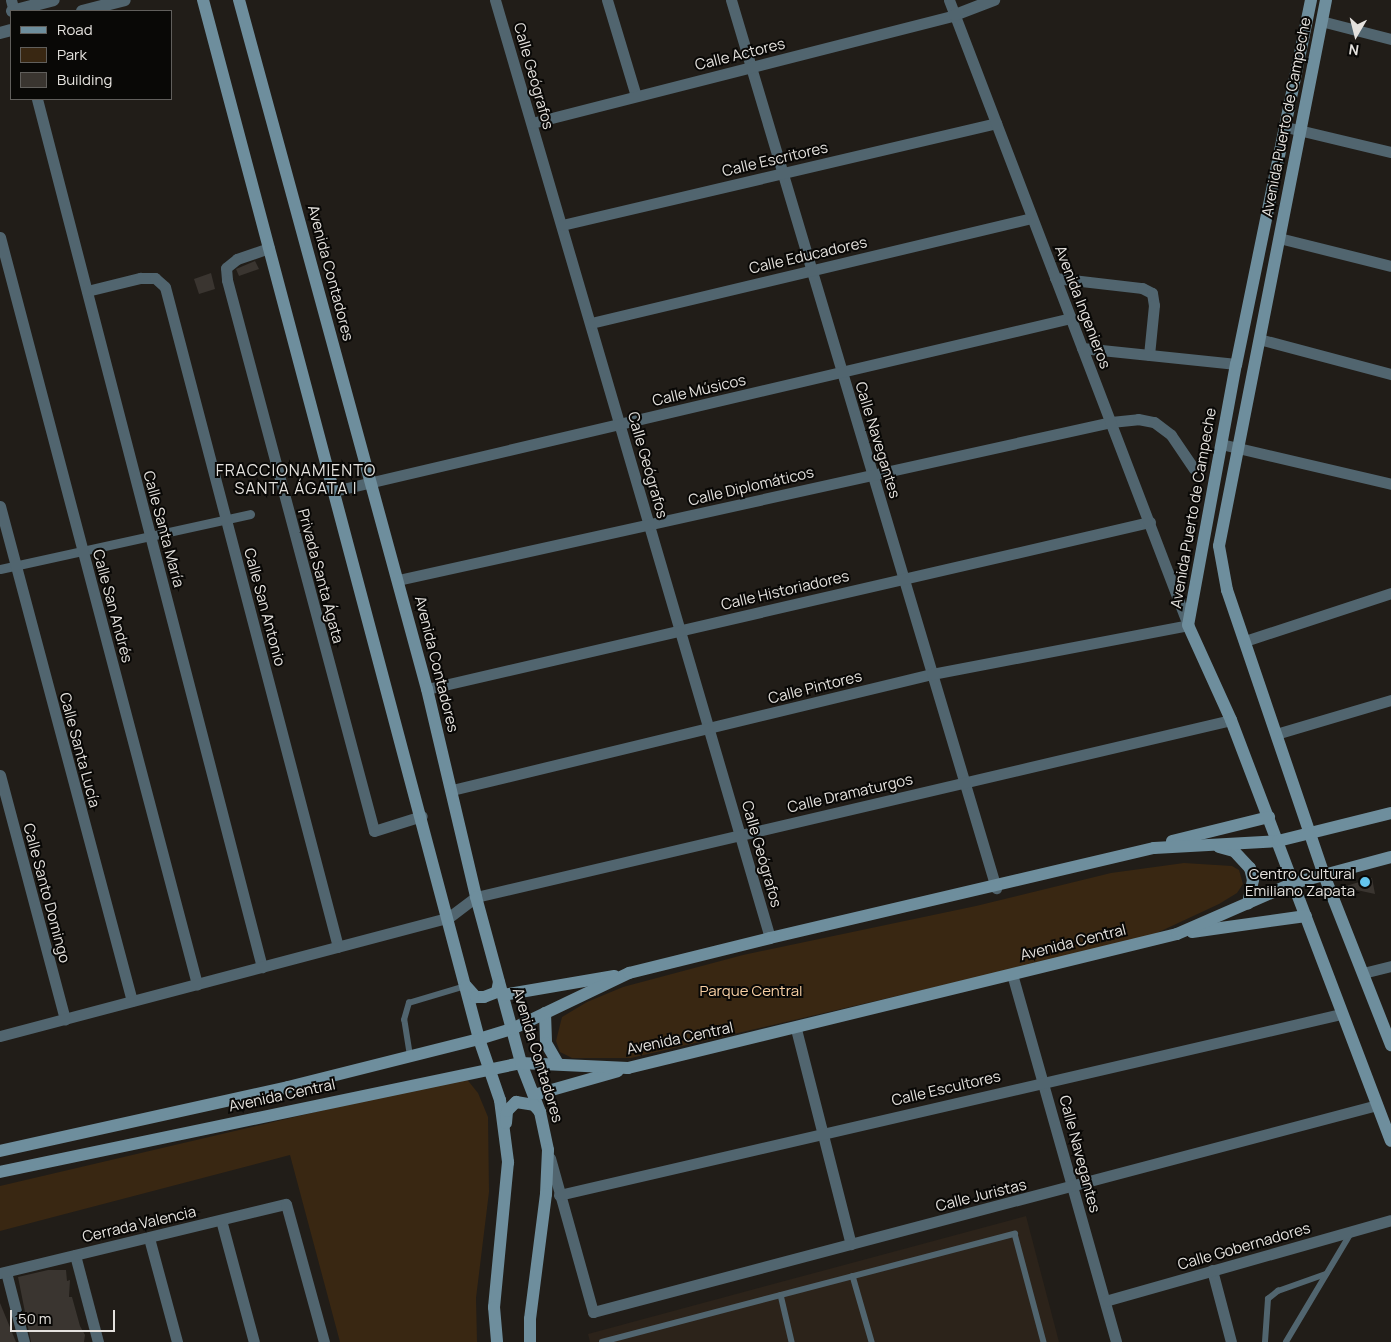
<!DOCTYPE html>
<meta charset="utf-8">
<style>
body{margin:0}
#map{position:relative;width:1391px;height:1342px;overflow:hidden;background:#211d18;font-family:Manrope,sans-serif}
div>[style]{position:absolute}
.built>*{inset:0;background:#2c231a}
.green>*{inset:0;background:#392712}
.building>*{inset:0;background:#3a3530}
.service>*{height:5.5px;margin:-2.75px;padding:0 2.75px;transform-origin:2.75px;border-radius:2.75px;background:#51656f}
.pedestrian>*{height:9px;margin:-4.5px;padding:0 4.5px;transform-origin:4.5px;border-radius:4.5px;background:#51656f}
.minor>*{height:11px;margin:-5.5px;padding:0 5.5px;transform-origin:5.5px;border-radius:5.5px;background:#51656f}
.tertiary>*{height:12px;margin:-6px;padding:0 6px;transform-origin:6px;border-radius:6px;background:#51656f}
.secondary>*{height:12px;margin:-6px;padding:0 6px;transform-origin:6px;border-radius:6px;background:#6e8e9d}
.dots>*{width:14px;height:14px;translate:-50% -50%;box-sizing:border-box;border:2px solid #090806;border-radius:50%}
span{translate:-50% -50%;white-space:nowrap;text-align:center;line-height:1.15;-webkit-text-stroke:4px #090806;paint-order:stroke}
.street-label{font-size:15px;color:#e5e2de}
.poi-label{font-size:15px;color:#e5e2de}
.right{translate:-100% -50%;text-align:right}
.park-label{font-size:15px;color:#f8cfa3}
.neighbourhood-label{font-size:16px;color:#e5e2de;letter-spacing:1px}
.legend{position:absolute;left:10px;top:10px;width:162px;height:90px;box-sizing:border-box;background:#090806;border:1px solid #615f5c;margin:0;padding:6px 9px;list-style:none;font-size:15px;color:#e5e2de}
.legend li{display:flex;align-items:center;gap:10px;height:25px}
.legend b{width:25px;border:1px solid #615f5c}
.north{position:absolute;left:1331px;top:10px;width:50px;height:50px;-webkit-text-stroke:4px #090806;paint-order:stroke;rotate:188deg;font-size:14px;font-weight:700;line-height:20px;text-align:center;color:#e5e2de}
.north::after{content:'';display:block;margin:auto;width:18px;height:22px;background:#e5e2de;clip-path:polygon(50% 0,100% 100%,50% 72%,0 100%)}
.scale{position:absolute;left:10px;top:1310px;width:105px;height:22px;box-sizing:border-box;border:2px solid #e5e2de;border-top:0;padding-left:6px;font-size:15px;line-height:18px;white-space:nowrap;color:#e5e2de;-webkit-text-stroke:4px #090806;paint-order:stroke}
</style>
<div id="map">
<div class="built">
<i style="clip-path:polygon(1026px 1216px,1059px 1342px,590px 1342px,588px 1334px)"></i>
</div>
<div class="green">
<i style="clip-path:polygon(1184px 863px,1232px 866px,1239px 870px,1243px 884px,1237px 893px,1219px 904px,1146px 938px,631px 1058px,572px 1058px,560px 1052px,556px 1041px,562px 1017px,587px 1002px,623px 987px,743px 955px,976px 906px,1111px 873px)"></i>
<i style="clip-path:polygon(465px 1077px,478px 1093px,488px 1117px,489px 1192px,476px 1298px,477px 1342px,340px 1342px,290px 1155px,0 1231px,0 1186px)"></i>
</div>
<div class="building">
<i style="clip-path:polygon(255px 261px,259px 269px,239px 276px,236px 269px)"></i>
<i style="clip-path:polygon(211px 273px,215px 289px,199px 294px,194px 279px)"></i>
<i style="clip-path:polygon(1372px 878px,1375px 894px,1343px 887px)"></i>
<i style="clip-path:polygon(48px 1270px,66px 1270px,67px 1281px,70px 1280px,69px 1297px,72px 1297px,80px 1326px,85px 1335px,84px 1342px,31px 1342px,18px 1277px)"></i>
<i style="clip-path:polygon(0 1303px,16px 1342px,0 1342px)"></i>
</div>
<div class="service">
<i style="left:410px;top:1056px;width:36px;rotate:-99deg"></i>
<i style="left:404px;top:1020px;width:18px;rotate:-74deg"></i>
<i style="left:409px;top:1003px;width:59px;rotate:-16.6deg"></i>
<i style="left:853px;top:1276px;width:69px;rotate:73.9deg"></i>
<i style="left:781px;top:1295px;width:48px;rotate:76.8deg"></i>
<i style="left:602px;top:1342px;width:427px;rotate:-14.7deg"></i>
<i style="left:1015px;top:1234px;width:112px;rotate:75deg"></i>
<i style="left:1265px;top:1342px;width:43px;rotate:-86deg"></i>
<i style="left:1268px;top:1299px;width:13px;rotate:-39deg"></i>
<i style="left:1278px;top:1291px;width:51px;rotate:-19.5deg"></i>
<i style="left:1286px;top:1342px;width:127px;rotate:-59.2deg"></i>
</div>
<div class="pedestrian">
<i style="left:0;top:569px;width:256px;rotate:-12.4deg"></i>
</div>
<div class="minor">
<i style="left:11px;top:0;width:11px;rotate:75deg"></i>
<i style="left:495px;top:0;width:977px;rotate:73.66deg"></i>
<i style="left:607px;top:0;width:100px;rotate:73.2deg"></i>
<i style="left:731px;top:0;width:927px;rotate:73.38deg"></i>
<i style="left:1321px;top:21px;width:72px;rotate:14.4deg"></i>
<i style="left:37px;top:99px;width:897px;rotate:75.47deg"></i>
<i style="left:532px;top:123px;width:437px;rotate:-14.3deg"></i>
<i style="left:1286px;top:127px;width:108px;rotate:13.4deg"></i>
<i style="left:562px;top:225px;width:446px;rotate:-13.2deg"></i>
<i style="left:0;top:237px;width:773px;rotate:75.23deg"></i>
<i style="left:1279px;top:238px;width:115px;rotate:14deg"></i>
<i style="left:269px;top:248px;width:34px;rotate:161deg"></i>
<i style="left:237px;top:259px;width:14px;rotate:141deg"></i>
<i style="left:226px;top:268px;width:12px;rotate:85deg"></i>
<i style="left:227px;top:280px;width:570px;rotate:75.06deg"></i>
<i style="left:374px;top:831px;width:50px;rotate:-17.4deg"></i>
<i style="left:1055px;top:278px;width:88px;rotate:6.6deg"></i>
<i style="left:1142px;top:288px;width:11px;rotate:27deg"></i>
<i style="left:1152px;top:293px;width:12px;rotate:81deg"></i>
<i style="left:1154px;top:305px;width:50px;rotate:95.7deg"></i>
<i style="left:87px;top:291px;width:55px;rotate:-13.8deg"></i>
<i style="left:140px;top:278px;width:15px"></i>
<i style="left:155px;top:278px;width:13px;rotate:42deg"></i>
<i style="left:165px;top:287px;width:682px;rotate:75.31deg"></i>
<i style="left:591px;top:323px;width:453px;rotate:-13.4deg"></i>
<i style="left:1259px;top:339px;width:137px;rotate:14.9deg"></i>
<i style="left:1082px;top:348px;width:155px;rotate:5.9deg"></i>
<i style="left:1221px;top:444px;width:175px;rotate:13.2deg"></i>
<i style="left:334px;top:491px;width:757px;rotate:-13.21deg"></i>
<i style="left:0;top:506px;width:512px;rotate:75.07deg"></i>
<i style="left:398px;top:580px;width:730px;rotate:-12.49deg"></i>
<i style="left:1111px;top:422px;width:27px;rotate:-6deg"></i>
<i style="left:1138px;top:419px;width:16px;rotate:11deg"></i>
<i style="left:1154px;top:422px;width:21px;rotate:37deg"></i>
<i style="left:1171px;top:435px;width:41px;rotate:55.9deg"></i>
<i style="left:1245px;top:641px;width:154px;rotate:-18.2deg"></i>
<i style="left:427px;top:689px;width:742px;rotate:-13.01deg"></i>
<i style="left:1276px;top:734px;width:120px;rotate:-16.5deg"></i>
<i style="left:0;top:775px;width:253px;rotate:75.1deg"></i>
<i style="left:452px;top:790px;width:494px;rotate:-13.6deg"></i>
<i style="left:932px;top:674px;width:261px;rotate:-10.8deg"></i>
<i style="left:1188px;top:625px;width:669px;rotate:-110.93deg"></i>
<i style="left:1363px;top:973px;width:29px;rotate:-14deg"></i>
<i style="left:1012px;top:974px;width:382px;rotate:74.2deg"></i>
<i style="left:796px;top:1029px;width:222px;rotate:75.7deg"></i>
<i style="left:0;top:1036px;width:463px;rotate:-14.8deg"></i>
<i style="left:448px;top:918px;width:35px;rotate:-37deg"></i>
<i style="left:476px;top:897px;width:775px;rotate:-13.19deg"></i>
<i style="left:550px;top:1158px;width:160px;rotate:74.4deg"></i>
<i style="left:593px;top:1312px;width:811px;rotate:-14.79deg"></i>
<i style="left:559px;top:1195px;width:803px;rotate:-13.03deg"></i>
<i style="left:221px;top:1220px;width:126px;rotate:74.9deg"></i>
<i style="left:149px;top:1238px;width:108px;rotate:74.9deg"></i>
<i style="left:75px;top:1255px;width:90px;rotate:75.2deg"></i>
<i style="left:1212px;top:1270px;width:74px;rotate:75.2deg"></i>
<i style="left:6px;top:1272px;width:72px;rotate:75.6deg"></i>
<i style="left:0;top:1273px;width:294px;rotate:-13.6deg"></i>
<i style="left:286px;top:1204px;width:143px;rotate:74.6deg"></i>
<i style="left:1105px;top:1301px;width:297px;rotate:-15.8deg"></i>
</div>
<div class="tertiary">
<i style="left:12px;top:11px;width:43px;rotate:-14.7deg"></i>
<i style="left:82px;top:11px;width:44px;rotate:-14.3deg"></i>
<i style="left:955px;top:15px;width:42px;rotate:-21deg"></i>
<i style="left:0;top:33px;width:11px;rotate:-15deg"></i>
</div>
<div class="secondary">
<i style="left:203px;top:0;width:1075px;rotate:75.12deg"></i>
<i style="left:479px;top:1039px;width:65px;rotate:71deg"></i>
<i style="left:500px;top:1100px;width:63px;rotate:82.6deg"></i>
<i style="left:508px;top:1162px;width:146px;rotate:95.5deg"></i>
<i style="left:494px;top:1307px;width:35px;rotate:85deg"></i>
<i style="left:239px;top:0;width:714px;rotate:74.74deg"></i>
<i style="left:427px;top:689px;width:214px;rotate:76.7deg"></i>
<i style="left:476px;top:897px;width:172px;rotate:74.8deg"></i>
<i style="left:521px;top:1063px;width:53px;rotate:68.8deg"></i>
<i style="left:540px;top:1112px;width:39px;rotate:78deg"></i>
<i style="left:548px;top:1150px;width:44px;rotate:92.6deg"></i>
<i style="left:546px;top:1194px;width:126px;rotate:97.3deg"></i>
<i style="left:530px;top:1319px;width:23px;rotate:90deg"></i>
<i style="left:1311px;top:0;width:372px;rotate:101.6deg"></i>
<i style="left:1236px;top:364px;width:265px;rotate:100.4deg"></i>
<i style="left:1188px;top:625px;width:104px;rotate:65.6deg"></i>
<i style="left:1231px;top:720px;width:450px;rotate:69.2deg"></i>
<i style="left:1326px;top:0;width:556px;rotate:101.09deg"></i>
<i style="left:1219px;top:546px;width:45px;rotate:79.7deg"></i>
<i style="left:1227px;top:590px;width:301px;rotate:71.2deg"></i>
<i style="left:1324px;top:875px;width:183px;rotate:68.5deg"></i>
<i style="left:1172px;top:841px;width:100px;rotate:-13.9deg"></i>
<i style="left:1219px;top:847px;width:16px;rotate:15deg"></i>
<i style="left:1234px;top:851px;width:23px;rotate:47deg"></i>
<i style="left:1250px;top:868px;width:12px;rotate:76deg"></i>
<i style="left:1253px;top:880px;width:24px;rotate:102deg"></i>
<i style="left:1192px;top:932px;width:115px;rotate:-8deg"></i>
<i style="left:466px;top:986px;width:15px;rotate:48deg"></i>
<i style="left:476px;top:997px;width:8px"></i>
<i style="left:484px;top:997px;width:14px;rotate:-21deg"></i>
<i style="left:497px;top:992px;width:10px;rotate:-79deg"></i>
<i style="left:503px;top:995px;width:113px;rotate:-9.7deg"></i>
<i style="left:545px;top:1013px;width:30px;rotate:88deg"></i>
<i style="left:546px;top:1043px;width:24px;rotate:60deg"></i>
<i style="left:534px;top:1095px;width:87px;rotate:-15.9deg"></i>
<i style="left:506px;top:1123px;width:12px;rotate:-85deg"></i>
<i style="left:507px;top:1111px;width:13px;rotate:-45deg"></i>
<i style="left:516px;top:1102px;width:18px;rotate:9deg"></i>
<i style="left:534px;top:1105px;width:9px;rotate:49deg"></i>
<i style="left:0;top:1151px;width:295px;rotate:-12.5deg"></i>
<i style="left:288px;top:1087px;width:197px;rotate:-14.1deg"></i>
<i style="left:479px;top:1039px;width:34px;rotate:-17deg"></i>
<i style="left:512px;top:1029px;width:130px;rotate:-25.6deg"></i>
<i style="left:629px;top:973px;width:145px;rotate:-13.9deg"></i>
<i style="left:770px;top:938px;width:394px;rotate:-13.2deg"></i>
<i style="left:1154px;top:848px;width:124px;rotate:-3.2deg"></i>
<i style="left:1278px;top:841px;width:116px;rotate:-13.9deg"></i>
<i style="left:0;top:1172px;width:532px;rotate:-11.82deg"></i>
<i style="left:521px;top:1063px;width:107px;rotate:2.7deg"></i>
<i style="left:628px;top:1068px;width:565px;rotate:-13.72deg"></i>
<i style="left:1177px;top:934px;width:128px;rotate:-23.6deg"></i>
<i style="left:1294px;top:883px;width:100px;rotate:-15deg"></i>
</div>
<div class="dots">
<i style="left:1365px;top:882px;background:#64c5ee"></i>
</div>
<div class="street-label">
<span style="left:740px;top:54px;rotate:-14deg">Calle Actores</span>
<span style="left:534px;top:76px;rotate:74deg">Calle Geógrafos</span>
<span style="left:1286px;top:117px;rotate:-79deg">Avenida Puerto de Campeche</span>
<span style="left:775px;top:159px;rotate:-13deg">Calle Escritores</span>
<span style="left:808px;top:255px;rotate:-13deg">Calle Educadores</span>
<span style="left:331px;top:273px;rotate:75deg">Avenida Contadores</span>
<span style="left:1083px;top:307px;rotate:69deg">Avenida Ingenieros</span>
<span style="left:699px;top:390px;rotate:-13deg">Calle Músicos</span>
<span style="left:878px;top:440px;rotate:73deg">Calle Navegantes</span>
<span style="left:648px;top:465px;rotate:74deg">Calle Geógrafos</span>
<span style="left:751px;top:486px;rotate:-13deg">Calle Diplomáticos</span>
<span style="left:1193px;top:508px;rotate:-80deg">Avenida Puerto de Campeche</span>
<span style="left:164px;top:529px;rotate:75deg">Calle Santa María</span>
<span style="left:321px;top:576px;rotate:75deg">Privada Santa Ágata</span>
<span style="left:785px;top:590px;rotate:-13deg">Calle Historiadores</span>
<span style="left:113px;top:606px;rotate:75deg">Calle San Andrés</span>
<span style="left:265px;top:607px;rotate:75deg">Calle San Antonio</span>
<span style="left:437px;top:664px;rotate:76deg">Avenida Contadores</span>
<span style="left:815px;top:687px;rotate:-14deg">Calle Pintores</span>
<span style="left:80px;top:750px;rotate:75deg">Calle Santa Lucía</span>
<span style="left:850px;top:793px;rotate:-13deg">Calle Dramaturgos</span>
<span style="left:762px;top:854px;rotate:74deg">Calle Geógrafos</span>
<span style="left:47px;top:893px;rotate:75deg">Calle Santo Domingo</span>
<span style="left:1073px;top:942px;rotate:-14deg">Avenida Central</span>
<span style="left:680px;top:1038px;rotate:-12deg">Avenida Central</span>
<span style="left:538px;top:1055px;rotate:73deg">Avenida Contadores</span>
<span style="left:946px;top:1088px;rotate:-13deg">Calle Escultores</span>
<span style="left:282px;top:1095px;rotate:-12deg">Avenida Central</span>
<span style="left:1080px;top:1154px;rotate:75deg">Calle Navegantes</span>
<span style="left:981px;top:1195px;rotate:-14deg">Calle Juristas</span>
<span style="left:139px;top:1224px;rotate:-13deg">Cerrada Valencia</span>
<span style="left:1244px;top:1246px;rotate:-16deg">Calle Gobernadores</span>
</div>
<div class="poi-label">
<span class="right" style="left:1355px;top:882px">Centro Cultural<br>Emiliano Zapata</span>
</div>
<div class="park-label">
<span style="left:751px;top:991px">Parque Central</span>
</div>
<div class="neighbourhood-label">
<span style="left:296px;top:479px">FRACCIONAMIENTO<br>SANTA ÁGATA I</span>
</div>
<ul class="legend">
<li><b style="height:6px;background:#6e8e9d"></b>Road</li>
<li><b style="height:14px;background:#392712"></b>Park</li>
<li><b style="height:14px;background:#3a3530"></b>Building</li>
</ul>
<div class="north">N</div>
<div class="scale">50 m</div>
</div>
